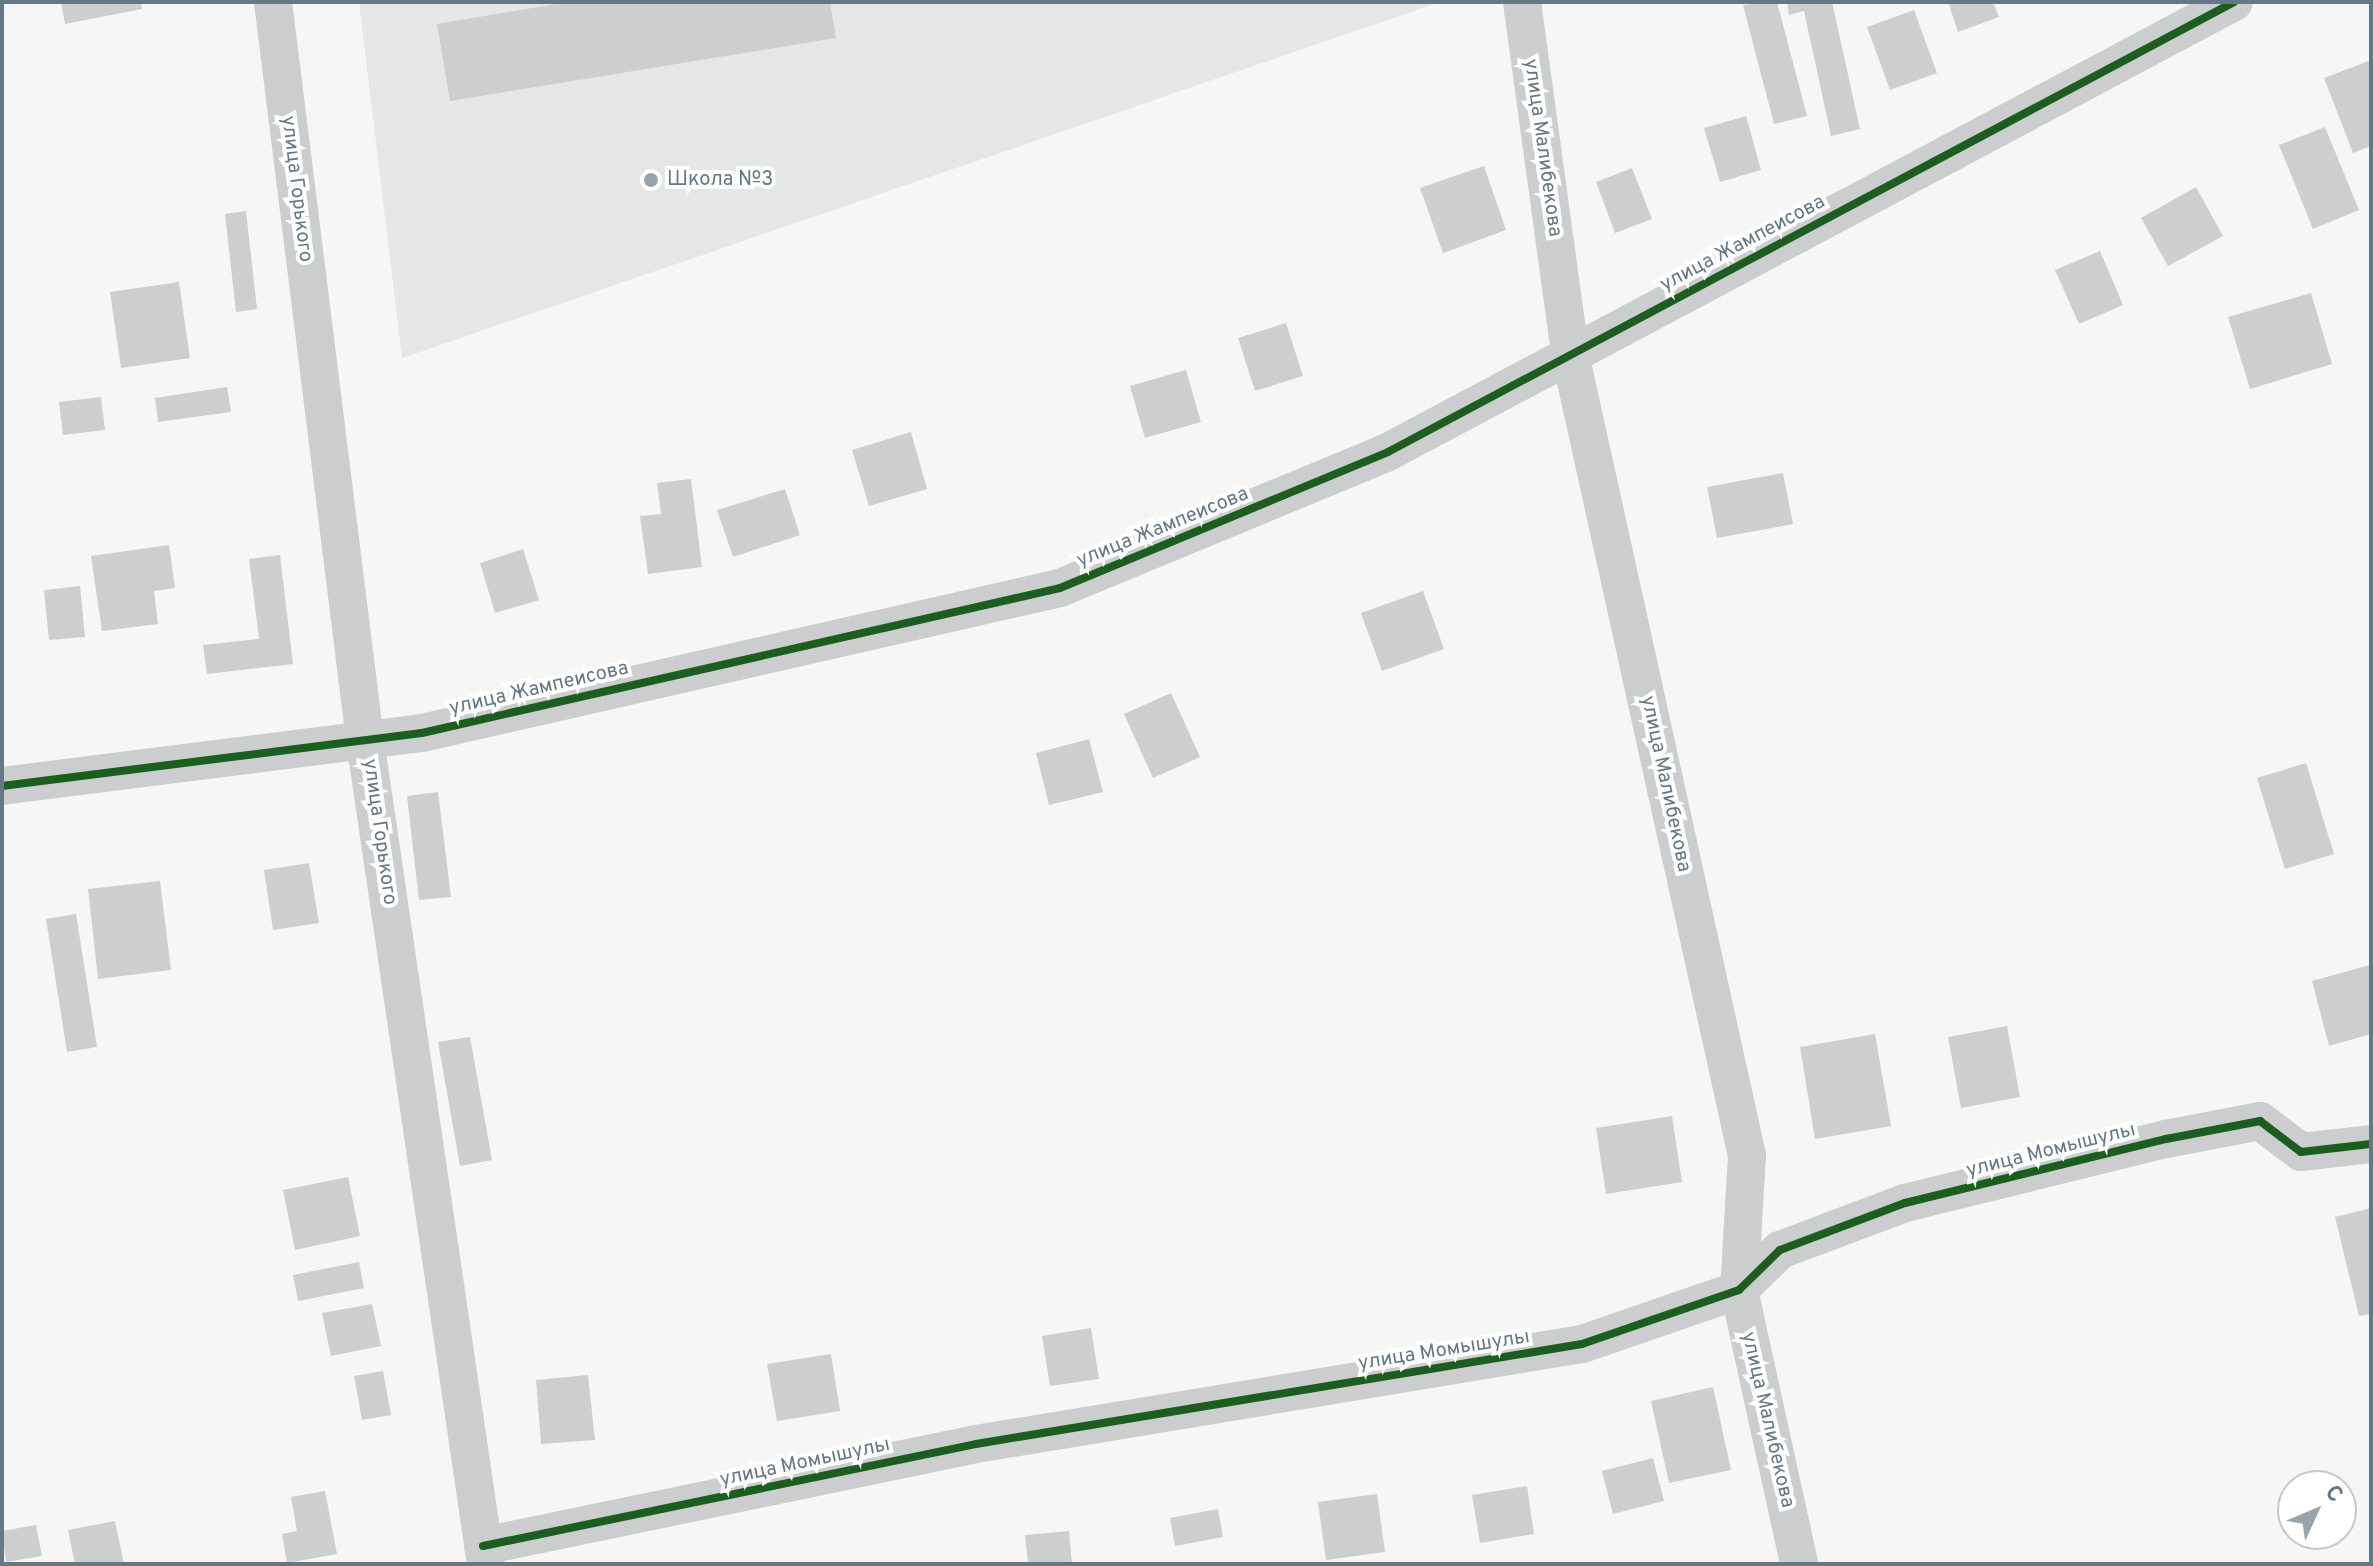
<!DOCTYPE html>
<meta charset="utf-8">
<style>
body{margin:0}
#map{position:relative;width:2373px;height:1566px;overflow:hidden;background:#f6f6f5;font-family:Overpass,sans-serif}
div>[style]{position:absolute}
.built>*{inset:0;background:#e5e6e6}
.building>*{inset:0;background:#cdcfcf}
.street>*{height:38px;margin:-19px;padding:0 19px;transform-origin:19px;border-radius:19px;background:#cccdce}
.cycleway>*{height:8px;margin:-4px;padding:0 4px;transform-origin:4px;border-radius:4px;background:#1b5e20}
.dots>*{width:22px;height:22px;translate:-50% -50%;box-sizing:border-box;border:4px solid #fff;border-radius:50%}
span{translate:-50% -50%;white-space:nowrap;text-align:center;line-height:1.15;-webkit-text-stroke:8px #fff;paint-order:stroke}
.street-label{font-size:20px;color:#657885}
.poi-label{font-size:20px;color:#657885}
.left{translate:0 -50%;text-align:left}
.frame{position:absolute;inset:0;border:4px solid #657885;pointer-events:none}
.north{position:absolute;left:2277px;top:1470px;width:80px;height:80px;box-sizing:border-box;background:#fff;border:2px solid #c1c9ce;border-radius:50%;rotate:46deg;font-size:22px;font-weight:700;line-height:32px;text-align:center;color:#657885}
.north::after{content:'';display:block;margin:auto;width:28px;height:36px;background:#98a4ac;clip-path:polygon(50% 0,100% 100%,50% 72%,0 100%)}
</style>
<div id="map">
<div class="built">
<i style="clip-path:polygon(359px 2px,1440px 2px,402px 358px)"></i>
</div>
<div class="building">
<i style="clip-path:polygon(61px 2px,141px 2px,142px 9px,65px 24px)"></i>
<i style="clip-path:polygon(568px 2px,830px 2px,836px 38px,450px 101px,437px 24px)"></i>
<i style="clip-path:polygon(1777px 2px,1807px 116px,1774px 124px,1743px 5px)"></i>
<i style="clip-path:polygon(1787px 2px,1832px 2px,1860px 129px,1831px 136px,1804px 11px,1789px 15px)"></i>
<i style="clip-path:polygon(1948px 2px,1993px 2px,1999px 17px,1958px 32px)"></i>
<i style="clip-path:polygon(1914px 10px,1937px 73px,1890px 90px,1867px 27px)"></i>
<i style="clip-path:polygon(2371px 60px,2371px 146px,2353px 153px,2324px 78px)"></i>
<i style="clip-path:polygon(1746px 116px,1761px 170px,1720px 182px,1704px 128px)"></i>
<i style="clip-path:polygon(2325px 127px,2359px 210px,2313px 229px,2279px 145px)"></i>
<i style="clip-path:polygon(1484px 166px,1506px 230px,1443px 253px,1420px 188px)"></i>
<i style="clip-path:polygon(1632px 168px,1652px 219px,1615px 233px,1596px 182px)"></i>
<i style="clip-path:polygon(2196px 187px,2223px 236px,2168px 266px,2141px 218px)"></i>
<i style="clip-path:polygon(246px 211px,257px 309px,236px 312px,225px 214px)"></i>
<i style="clip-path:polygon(2100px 251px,2123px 305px,2079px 324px,2055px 270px)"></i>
<i style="clip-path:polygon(179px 282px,190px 358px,121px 368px,110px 292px)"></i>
<i style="clip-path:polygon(2311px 293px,2332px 364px,2250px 389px,2228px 317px)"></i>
<i style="clip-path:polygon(1286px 323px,1303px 376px,1255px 391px,1238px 338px)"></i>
<i style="clip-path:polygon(1186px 370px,1201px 422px,1145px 438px,1130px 386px)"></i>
<i style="clip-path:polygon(227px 387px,231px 412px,158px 422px,155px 398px)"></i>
<i style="clip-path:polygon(101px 397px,105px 430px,63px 435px,59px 402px)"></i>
<i style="clip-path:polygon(911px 432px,927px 489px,869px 506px,852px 450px)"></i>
<i style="clip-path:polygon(1783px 473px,1793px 524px,1717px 538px,1707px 487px)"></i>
<i style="clip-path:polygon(691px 479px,702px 567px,648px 574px,640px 516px,661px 514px,657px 483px)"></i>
<i style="clip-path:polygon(785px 489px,800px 535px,733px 557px,717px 510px)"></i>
<i style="clip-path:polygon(169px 545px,175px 588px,154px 591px,158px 624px,102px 631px,91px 556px)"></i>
<i style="clip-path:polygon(523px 549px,539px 600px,495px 613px,480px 563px)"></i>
<i style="clip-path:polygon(280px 555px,293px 664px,207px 674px,203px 645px,259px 639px,249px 559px)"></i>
<i style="clip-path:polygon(80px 586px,85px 637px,49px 640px,44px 590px)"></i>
<i style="clip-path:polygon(1423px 591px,1444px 649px,1382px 671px,1361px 613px)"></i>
<i style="clip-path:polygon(1171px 693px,1200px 757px,1153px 778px,1124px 714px)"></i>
<i style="clip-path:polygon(1089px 739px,1103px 792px,1049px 805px,1036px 753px)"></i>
<i style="clip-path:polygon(2306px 763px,2334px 854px,2285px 869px,2257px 778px)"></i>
<i style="clip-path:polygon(438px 792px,451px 897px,419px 900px,407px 796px)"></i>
<i style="clip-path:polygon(309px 863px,319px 923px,273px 930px,264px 870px)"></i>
<i style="clip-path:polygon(160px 881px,171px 970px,98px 979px,88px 889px)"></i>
<i style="clip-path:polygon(76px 914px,97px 1047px,67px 1052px,46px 919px)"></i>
<i style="clip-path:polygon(2370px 965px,2371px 1034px,2329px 1046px,2312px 981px)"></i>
<i style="clip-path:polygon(2007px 1026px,2020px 1097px,1961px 1108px,1948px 1037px)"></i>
<i style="clip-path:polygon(1875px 1034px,1891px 1126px,1815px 1139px,1800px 1047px)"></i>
<i style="clip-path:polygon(470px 1037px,492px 1160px,460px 1166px,438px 1042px)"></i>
<i style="clip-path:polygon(1672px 1116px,1682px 1182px,1606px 1194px,1596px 1128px)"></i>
<i style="clip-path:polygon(348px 1177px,360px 1236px,295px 1250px,283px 1190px)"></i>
<i style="clip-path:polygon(2371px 1208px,2371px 1314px,2359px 1316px,2335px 1217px)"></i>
<i style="clip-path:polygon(359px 1262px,364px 1288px,298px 1301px,293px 1275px)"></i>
<i style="clip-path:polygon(372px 1304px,381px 1346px,331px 1356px,322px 1313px)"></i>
<i style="clip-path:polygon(1091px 1328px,1099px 1379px,1050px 1386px,1042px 1336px)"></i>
<i style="clip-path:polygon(831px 1354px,840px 1411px,777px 1421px,767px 1364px)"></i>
<i style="clip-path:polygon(383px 1371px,391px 1415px,362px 1420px,354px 1376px)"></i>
<i style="clip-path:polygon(588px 1375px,595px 1440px,541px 1444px,536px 1380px)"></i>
<i style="clip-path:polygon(1713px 1387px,1731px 1470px,1669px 1483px,1651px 1401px)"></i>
<i style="clip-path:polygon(1653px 1458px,1664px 1501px,1613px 1514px,1602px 1471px)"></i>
<i style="clip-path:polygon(1527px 1486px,1534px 1534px,1480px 1543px,1472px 1495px)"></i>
<i style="clip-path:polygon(325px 1491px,337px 1554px,287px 1563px,282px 1534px,297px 1531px,291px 1497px)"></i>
<i style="clip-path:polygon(1377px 1494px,1385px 1552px,1326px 1560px,1318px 1502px)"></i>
<i style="clip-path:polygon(1218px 1509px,1223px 1537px,1175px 1546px,1170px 1518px)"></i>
<i style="clip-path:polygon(115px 1521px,124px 1564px,75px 1564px,68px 1530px)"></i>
<i style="clip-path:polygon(36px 1525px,42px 1556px,6px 1562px,2px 1531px)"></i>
<i style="clip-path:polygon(1069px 1531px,1072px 1564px,1028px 1564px,1025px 1535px)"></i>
</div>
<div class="street">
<i style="left:273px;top:2px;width:744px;rotate:82.89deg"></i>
<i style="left:365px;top:740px;width:833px;rotate:81.65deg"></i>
<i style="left:1522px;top:2px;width:355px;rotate:82.2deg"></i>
<i style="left:1570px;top:354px;width:821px;rotate:77.55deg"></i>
<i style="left:1747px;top:1156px;width:134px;rotate:93.4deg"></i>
<i style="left:1739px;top:1290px;width:280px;rotate:77.6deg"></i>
<i style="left:2px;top:786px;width:423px;rotate:-7.2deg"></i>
<i style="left:422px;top:733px;width:654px;rotate:-12.8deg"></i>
<i style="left:1060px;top:588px;width:355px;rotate:-22.5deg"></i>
<i style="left:1388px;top:452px;width:958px;rotate:-28.01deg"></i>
<i style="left:483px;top:1546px;width:503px;rotate:-11.69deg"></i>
<i style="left:976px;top:1444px;width:614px;rotate:-9.37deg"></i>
<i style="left:1582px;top:1344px;width:166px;rotate:-19deg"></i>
<i style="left:1739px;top:1290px;width:57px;rotate:-44.3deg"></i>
<i style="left:1780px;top:1250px;width:134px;rotate:-20.6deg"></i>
<i style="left:1905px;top:1203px;width:269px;rotate:-13.8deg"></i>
<i style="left:2166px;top:1139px;width:96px;rotate:-10.8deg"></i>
<i style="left:2260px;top:1121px;width:51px;rotate:37.1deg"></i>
<i style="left:2301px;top:1152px;width:70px;rotate:-6.5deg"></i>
</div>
<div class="cycleway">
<i style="left:2px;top:786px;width:423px;rotate:-7.2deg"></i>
<i style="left:422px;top:733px;width:654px;rotate:-12.8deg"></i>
<i style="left:1060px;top:588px;width:355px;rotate:-22.5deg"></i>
<i style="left:1388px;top:452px;width:958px;rotate:-28.01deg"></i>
<i style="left:483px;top:1546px;width:503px;rotate:-11.69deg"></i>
<i style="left:976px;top:1444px;width:614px;rotate:-9.37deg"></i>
<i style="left:1582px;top:1344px;width:166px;rotate:-19deg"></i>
<i style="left:1739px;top:1290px;width:57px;rotate:-44.3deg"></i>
<i style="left:1780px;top:1250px;width:134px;rotate:-20.6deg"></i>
<i style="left:1905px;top:1203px;width:269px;rotate:-13.8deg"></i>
<i style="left:2166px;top:1139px;width:96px;rotate:-10.8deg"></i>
<i style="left:2260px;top:1121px;width:51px;rotate:37.1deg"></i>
<i style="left:2301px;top:1152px;width:70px;rotate:-6.5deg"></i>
</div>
<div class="dots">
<i style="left:651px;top:180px;background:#98a4ac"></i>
</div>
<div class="street-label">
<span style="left:1542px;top:148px;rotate:82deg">улица Малибекова</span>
<span style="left:296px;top:189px;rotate:83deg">улица Горького</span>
<span style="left:1743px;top:244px;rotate:-28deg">улица Жампеисова</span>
<span style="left:1163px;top:528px;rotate:-22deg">улица Жампеисова</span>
<span style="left:539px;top:689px;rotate:-13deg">улица Жампеисова</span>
<span style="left:1665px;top:784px;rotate:78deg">улица Малибекова</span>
<span style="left:379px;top:832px;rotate:82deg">улица Горького</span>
<span style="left:2051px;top:1151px;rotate:-14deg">улица Момышулы</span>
<span style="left:1444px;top:1351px;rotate:-9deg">улица Момышулы</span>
<span style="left:1767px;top:1420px;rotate:77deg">улица Малибекова</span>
<span style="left:805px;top:1463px;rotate:-12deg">улица Момышулы</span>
</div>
<div class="poi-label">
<span class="left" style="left:667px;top:180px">Школа №3</span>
</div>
<div class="frame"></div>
<div class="north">С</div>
</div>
